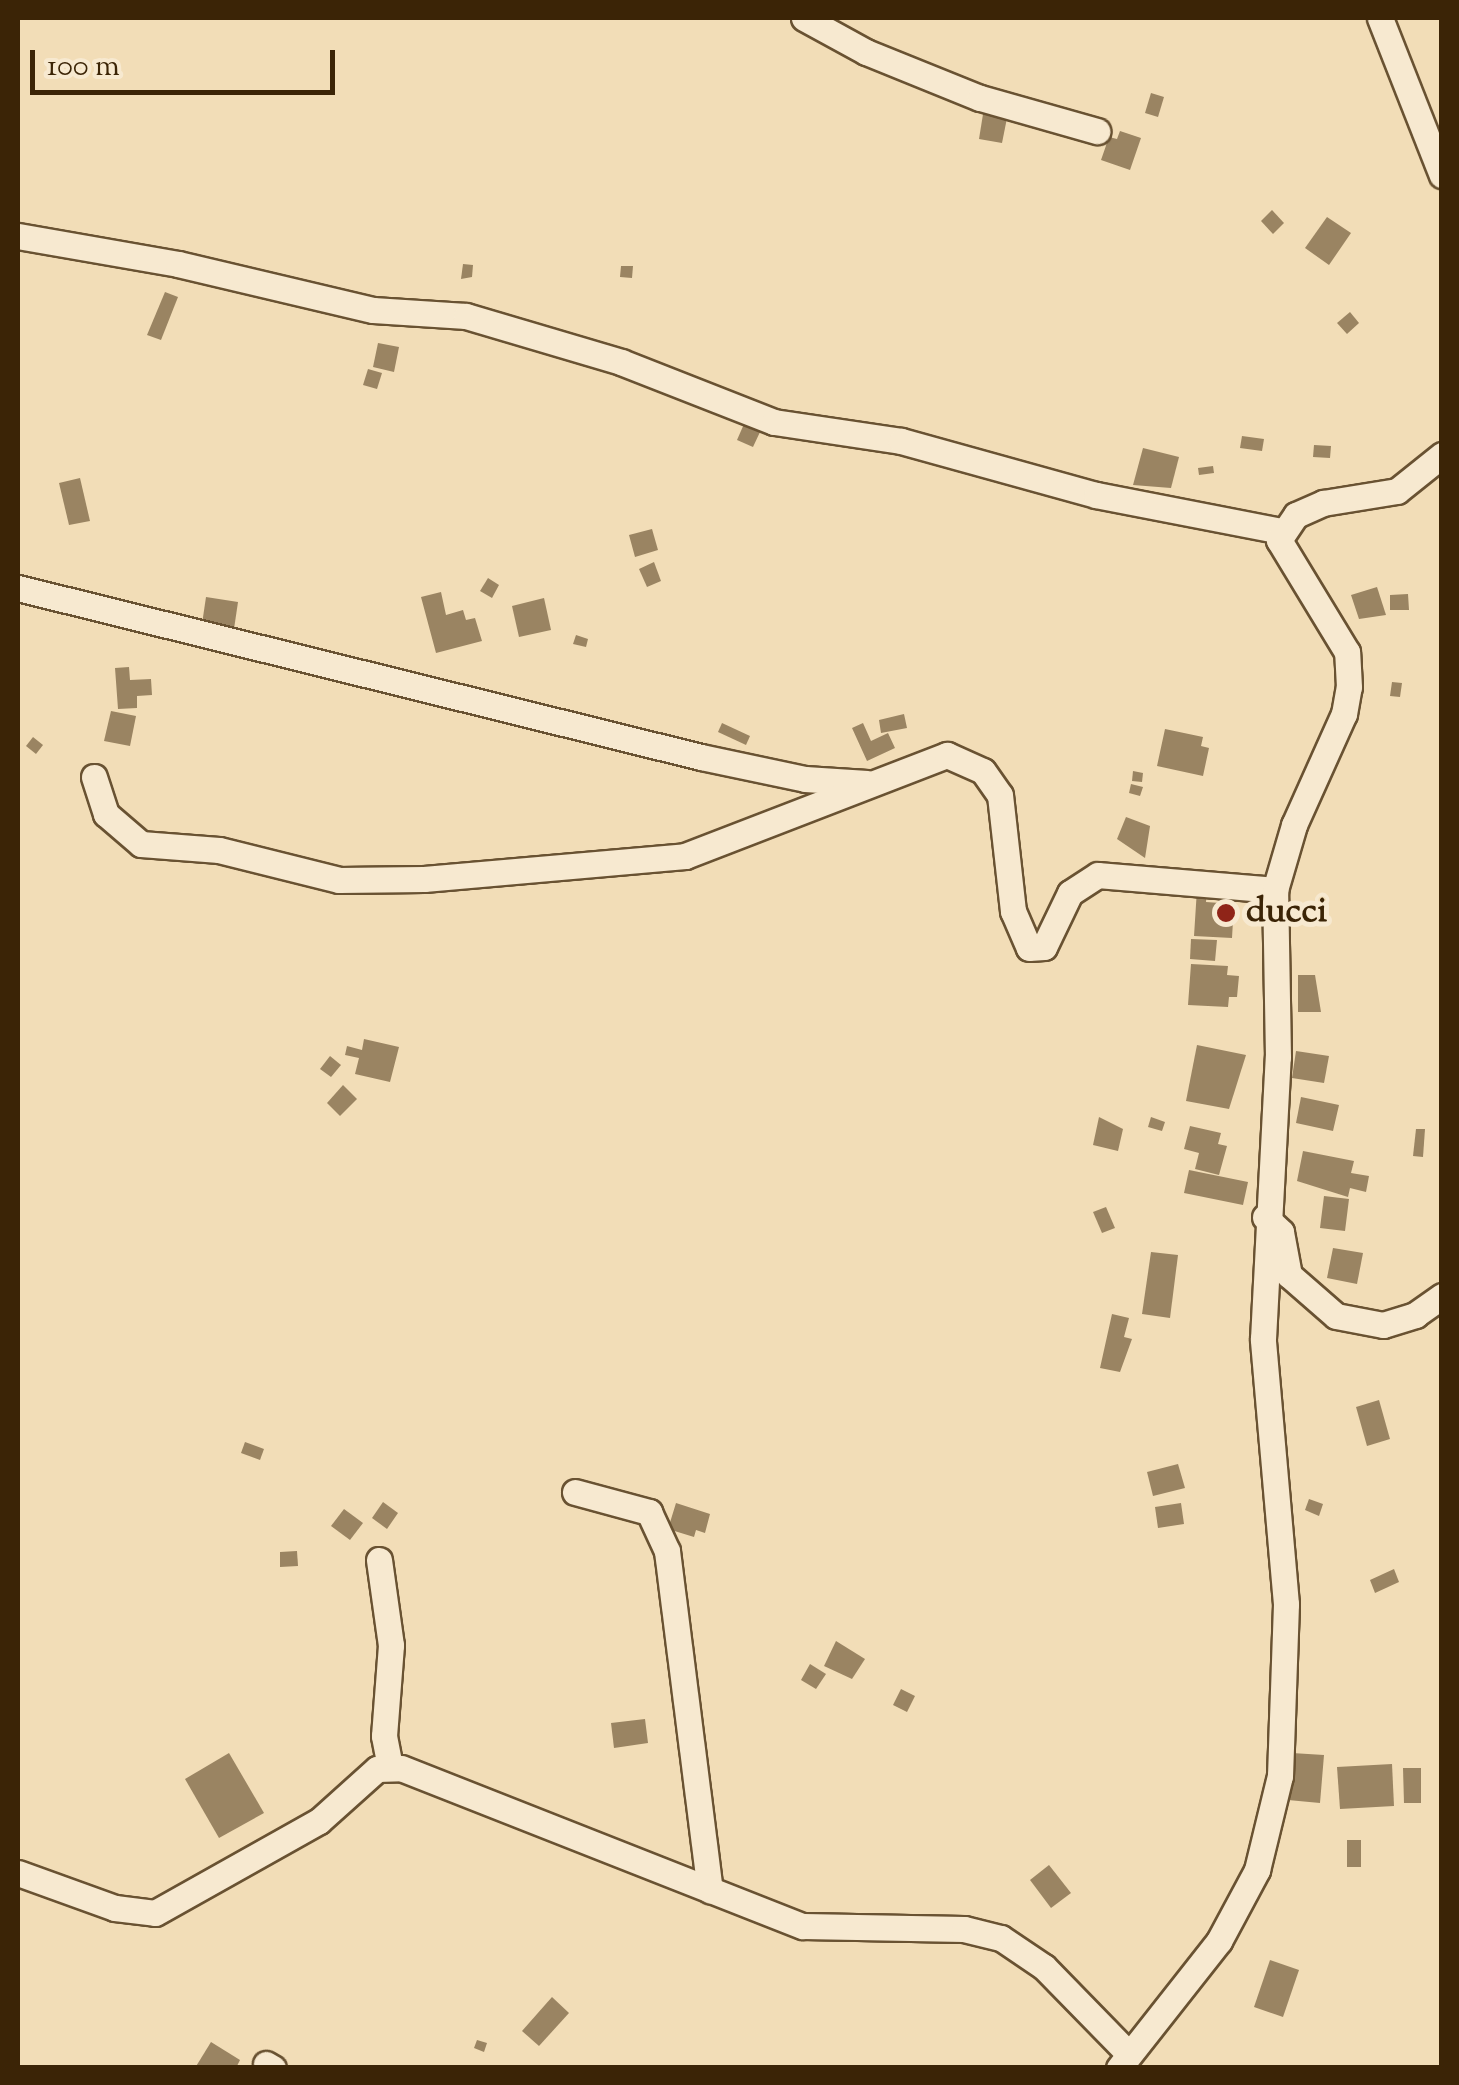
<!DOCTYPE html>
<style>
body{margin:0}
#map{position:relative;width:1459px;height:2085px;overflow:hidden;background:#f2ddb7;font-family:"Sorts Mill Goudy",serif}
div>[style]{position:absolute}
.building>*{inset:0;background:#9a8462}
.roads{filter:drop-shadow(2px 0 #695232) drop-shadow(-2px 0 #695232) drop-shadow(0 2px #695232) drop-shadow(0 -2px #695232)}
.minor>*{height:25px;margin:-12.5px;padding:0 12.5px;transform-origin:12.5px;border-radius:12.5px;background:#f7e9d0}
.dots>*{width:28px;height:28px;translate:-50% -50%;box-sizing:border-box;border:5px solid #f7e9d0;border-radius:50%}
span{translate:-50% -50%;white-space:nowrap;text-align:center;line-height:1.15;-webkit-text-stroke:10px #f7e9d0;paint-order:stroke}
.poi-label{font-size:35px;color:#3b2406;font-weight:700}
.left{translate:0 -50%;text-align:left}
.frame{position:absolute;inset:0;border:20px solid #3b2406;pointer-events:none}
.scale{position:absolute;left:30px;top:50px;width:305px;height:45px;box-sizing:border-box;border:5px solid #3b2406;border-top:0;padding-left:12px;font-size:30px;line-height:35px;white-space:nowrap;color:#3b2406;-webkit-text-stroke:8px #f7e9d0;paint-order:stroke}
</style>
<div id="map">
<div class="building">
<i style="clip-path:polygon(1151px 93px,1164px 97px,1158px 117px,1145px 113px)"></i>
<i style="clip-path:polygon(984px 108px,1008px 113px,1002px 143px,979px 139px)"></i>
<i style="clip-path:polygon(1120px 131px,1141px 138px,1130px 170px,1101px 160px,1109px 137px,1117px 139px)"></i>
<i style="clip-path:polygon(1272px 210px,1284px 223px,1273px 234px,1261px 221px)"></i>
<i style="clip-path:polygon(1327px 217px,1351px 233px,1329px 265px,1305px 248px)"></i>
<i style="clip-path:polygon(463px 264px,473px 265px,472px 277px,461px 279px)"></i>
<i style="clip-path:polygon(621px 266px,633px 266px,632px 278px,620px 277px)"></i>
<i style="clip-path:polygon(165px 292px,178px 297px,161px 340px,147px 335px)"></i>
<i style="clip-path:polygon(1350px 312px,1359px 323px,1347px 334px,1337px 323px)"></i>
<i style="clip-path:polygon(378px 343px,399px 347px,394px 372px,373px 367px)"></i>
<i style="clip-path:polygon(368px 369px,382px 373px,377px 389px,363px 385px)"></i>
<i style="clip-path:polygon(744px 424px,760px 432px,753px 447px,737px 440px)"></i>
<i style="clip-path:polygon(1242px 436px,1264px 439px,1262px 451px,1240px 448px)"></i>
<i style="clip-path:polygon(1314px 445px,1331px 446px,1330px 458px,1313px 457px)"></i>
<i style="clip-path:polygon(1143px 448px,1179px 457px,1171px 488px,1133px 485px)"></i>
<i style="clip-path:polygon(1213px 466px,1214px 473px,1199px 475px,1198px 468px)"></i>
<i style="clip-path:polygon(80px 478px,90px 521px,69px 525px,59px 483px)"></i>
<i style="clip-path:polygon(652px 529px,658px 550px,635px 557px,629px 535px)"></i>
<i style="clip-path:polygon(654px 562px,661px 581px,647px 587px,639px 569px)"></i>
<i style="clip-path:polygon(488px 578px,499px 585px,492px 598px,480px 591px)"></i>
<i style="clip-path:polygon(1377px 587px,1386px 615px,1359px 619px,1351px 595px)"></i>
<i style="clip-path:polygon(441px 592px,446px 615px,463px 610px,466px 620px,475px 618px,482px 641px,436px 653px,421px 597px)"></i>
<i style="clip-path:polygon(1408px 594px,1409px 610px,1390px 610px,1390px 595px)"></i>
<i style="clip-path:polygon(206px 597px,238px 602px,234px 629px,202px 624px)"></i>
<i style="clip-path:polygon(544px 598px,551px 630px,519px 637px,512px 606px)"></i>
<i style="clip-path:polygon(576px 635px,588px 639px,586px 647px,573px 644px)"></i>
<i style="clip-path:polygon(129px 667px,130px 680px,151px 679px,152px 695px,137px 696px,137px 708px,118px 709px,115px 668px)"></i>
<i style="clip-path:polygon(1392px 682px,1402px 683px,1400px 697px,1390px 696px)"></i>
<i style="clip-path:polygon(111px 711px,136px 716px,130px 746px,104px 741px)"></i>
<i style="clip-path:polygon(904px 714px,907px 728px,881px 733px,879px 720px)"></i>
<i style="clip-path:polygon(722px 723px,750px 736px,746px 745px,718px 732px)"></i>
<i style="clip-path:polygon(863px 723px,871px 741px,888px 733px,895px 748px,867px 761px,852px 728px)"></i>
<i style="clip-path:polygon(1165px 729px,1203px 737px,1201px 746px,1209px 748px,1203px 776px,1157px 766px)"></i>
<i style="clip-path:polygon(33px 737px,43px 745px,36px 754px,26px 746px)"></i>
<i style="clip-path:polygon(1133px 771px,1143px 773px,1142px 782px,1132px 781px)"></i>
<i style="clip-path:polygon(1131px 784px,1143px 787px,1140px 796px,1129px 793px)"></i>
<i style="clip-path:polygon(1126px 817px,1150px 826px,1145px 858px,1117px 839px)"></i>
<i style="clip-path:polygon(1197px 889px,1207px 890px,1206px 902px,1234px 904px,1232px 938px,1194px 936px)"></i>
<i style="clip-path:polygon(1191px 939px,1217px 940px,1215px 961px,1190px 959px)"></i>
<i style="clip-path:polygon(1191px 964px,1228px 966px,1227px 975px,1239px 976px,1237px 997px,1229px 997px,1228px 1007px,1188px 1005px)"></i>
<i style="clip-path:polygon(1298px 975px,1315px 975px,1321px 1012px,1298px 1012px)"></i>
<i style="clip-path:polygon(364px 1039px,399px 1047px,390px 1082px,355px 1074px,359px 1058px,345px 1055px,347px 1046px,362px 1050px)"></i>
<i style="clip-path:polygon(1197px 1045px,1246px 1055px,1229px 1109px,1186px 1101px)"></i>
<i style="clip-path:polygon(1296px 1051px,1329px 1056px,1324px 1083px,1292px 1078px)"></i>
<i style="clip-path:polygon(330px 1056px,341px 1065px,331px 1077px,320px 1069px)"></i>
<i style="clip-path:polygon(343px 1085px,357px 1099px,340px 1116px,327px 1103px)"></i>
<i style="clip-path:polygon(1301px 1097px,1339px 1105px,1333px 1131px,1296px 1123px)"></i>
<i style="clip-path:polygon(1099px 1117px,1123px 1129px,1118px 1151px,1093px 1145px)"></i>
<i style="clip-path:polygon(1151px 1117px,1165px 1122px,1162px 1131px,1148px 1127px)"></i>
<i style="clip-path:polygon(1190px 1126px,1221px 1133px,1218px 1144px,1227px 1146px,1219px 1175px,1195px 1169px,1199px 1153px,1184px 1149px)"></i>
<i style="clip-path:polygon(1416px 1129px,1425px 1129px,1423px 1157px,1413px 1156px)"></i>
<i style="clip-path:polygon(1303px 1151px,1354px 1161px,1351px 1173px,1369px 1176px,1366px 1192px,1350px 1188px,1348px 1197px,1297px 1181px)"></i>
<i style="clip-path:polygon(1189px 1170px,1248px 1182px,1243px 1205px,1184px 1193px)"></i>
<i style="clip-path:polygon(1324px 1196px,1349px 1199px,1345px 1231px,1320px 1228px)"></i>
<i style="clip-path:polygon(1106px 1207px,1115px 1228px,1102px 1233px,1093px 1212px)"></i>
<i style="clip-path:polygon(1333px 1248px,1363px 1253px,1357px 1284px,1327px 1278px)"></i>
<i style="clip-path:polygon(1151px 1252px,1178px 1255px,1170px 1318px,1142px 1314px)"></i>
<i style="clip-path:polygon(1112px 1314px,1129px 1318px,1124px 1337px,1132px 1339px,1120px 1372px,1100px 1368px)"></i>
<i style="clip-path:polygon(1379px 1400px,1390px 1439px,1367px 1446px,1356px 1407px)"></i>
<i style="clip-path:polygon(245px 1442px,264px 1449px,260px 1460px,241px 1453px)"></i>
<i style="clip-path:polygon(1178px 1464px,1185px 1488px,1153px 1496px,1147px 1472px)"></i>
<i style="clip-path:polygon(1309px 1499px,1323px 1504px,1319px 1516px,1305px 1510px)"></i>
<i style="clip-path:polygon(383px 1502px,398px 1513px,387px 1529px,372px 1518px)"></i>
<i style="clip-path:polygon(676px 1503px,710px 1514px,705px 1533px,696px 1530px,694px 1537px,668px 1529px)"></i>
<i style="clip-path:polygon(1181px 1503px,1184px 1524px,1158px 1528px,1155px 1507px)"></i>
<i style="clip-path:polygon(344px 1509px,363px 1523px,350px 1540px,331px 1526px)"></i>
<i style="clip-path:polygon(297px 1551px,298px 1566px,280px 1567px,280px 1552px)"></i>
<i style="clip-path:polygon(1394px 1569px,1399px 1582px,1375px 1593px,1370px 1580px)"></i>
<i style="clip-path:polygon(836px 1641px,865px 1659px,852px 1679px,824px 1666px)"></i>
<i style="clip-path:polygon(810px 1664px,826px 1674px,816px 1689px,801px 1680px)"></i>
<i style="clip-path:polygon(901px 1689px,915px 1696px,907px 1712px,893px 1705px)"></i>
<i style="clip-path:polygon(645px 1719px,648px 1743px,614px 1748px,611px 1723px)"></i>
<i style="clip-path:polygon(229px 1753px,264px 1813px,219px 1838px,185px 1779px)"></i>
<i style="clip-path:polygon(1292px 1753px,1324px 1755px,1320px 1803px,1288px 1800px)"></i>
<i style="clip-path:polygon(1392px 1764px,1394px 1806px,1340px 1809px,1337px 1767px)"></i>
<i style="clip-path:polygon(1403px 1768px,1421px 1768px,1421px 1803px,1404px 1803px)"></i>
<i style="clip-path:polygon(1347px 1840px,1361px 1840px,1361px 1867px,1347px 1867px)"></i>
<i style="clip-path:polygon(1049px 1865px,1071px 1893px,1051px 1908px,1030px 1880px)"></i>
<i style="clip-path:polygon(1270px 1960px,1299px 1970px,1283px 2017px,1254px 2007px)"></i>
<i style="clip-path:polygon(552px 1997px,569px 2013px,539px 2046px,522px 2031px)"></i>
<i style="clip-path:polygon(477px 2040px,487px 2043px,484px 2052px,474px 2048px)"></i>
<i style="clip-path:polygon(211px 2042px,240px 2060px,236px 2068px,195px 2068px)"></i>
</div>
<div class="roads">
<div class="minor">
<i style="left:804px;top:18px;width:71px;rotate:28.7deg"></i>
<i style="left:866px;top:52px;width:123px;rotate:22deg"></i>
<i style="left:980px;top:98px;width:122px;rotate:15.8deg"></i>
<i style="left:1380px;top:18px;width:169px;rotate:68.5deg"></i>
<i style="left:18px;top:236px;width:162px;rotate:9.9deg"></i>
<i style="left:178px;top:264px;width:200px;rotate:13.3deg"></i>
<i style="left:373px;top:310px;width:93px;rotate:3.7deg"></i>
<i style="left:466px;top:316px;width:162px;rotate:16.5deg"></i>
<i style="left:621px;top:362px;width:164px;rotate:21.4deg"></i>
<i style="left:774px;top:422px;width:128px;rotate:8.5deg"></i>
<i style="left:901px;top:441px;width:202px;rotate:15.5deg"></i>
<i style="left:1096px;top:495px;width:188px;rotate:11deg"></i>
<i style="left:18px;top:588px;width:704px;rotate:13.9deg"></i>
<i style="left:701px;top:757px;width:106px;rotate:11.9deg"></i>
<i style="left:805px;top:779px;width:62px;rotate:3.7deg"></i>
<i style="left:94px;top:777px;width:39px;rotate:72deg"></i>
<i style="left:106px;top:814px;width:46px;rotate:40.6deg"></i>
<i style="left:141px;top:844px;width:78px;rotate:4.4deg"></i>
<i style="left:219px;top:850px;width:124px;rotate:14deg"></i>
<i style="left:339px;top:880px;width:85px;rotate:-0.7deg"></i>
<i style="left:424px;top:879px;width:262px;rotate:-5deg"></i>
<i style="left:685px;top:856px;width:281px;rotate:-21.1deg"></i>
<i style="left:947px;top:755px;width:39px;rotate:24deg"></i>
<i style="left:983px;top:771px;width:29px;rotate:55deg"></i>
<i style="left:1000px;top:795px;width:117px;rotate:83.6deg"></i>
<i style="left:1013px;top:911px;width:40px;rotate:66.6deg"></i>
<i style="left:1029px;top:948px;width:15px;rotate:-4deg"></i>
<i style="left:1044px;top:947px;width:60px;rotate:-64.3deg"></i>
<i style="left:1070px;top:893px;width:33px;rotate:-33deg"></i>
<i style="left:1098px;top:875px;width:178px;rotate:4.8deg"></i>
<i style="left:1265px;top:1217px;width:22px;rotate:43deg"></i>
<i style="left:1281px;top:1232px;width:44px;rotate:79.5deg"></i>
<i style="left:1289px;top:1275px;width:62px;rotate:41.1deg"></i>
<i style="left:1336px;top:1316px;width:48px;rotate:10.8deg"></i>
<i style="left:1383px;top:1325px;width:34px;rotate:-17deg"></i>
<i style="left:1415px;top:1315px;width:33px;rotate:-35deg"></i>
<i style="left:575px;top:1492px;width:77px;rotate:15.1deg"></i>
<i style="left:649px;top:1512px;width:43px;rotate:65.2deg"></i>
<i style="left:667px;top:1551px;width:342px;rotate:82.8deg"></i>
<i style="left:379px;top:1560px;width:86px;rotate:82deg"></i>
<i style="left:391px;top:1645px;width:91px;rotate:94.4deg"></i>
<i style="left:384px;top:1736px;width:32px;rotate:79deg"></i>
<i style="left:18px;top:1873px;width:103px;rotate:19.8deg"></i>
<i style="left:115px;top:1908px;width:40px;rotate:7.1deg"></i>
<i style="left:155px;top:1913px;width:188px;rotate:-29.3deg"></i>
<i style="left:319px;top:1821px;width:78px;rotate:-41.9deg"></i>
<i style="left:377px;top:1769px;width:24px;rotate:-2deg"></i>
<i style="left:401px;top:1768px;width:432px;rotate:21.5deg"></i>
<i style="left:803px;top:1926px;width:161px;rotate:1.1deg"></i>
<i style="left:964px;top:1929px;width:38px;rotate:14deg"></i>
<i style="left:1001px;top:1938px;width:52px;rotate:34deg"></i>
<i style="left:1044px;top:1967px;width:120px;rotate:45.7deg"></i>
<i style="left:266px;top:2064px;width:8px;rotate:30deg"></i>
<i style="left:1119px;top:2068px;width:162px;rotate:-51.8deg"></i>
<i style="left:1219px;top:1941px;width:81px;rotate:-61.8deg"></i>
<i style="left:1257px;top:1870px;width:97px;rotate:-76.3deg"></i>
<i style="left:1280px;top:1776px;width:172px;rotate:-88deg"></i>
<i style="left:1286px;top:1604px;width:266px;rotate:-95deg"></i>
<i style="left:1263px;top:1339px;width:282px;rotate:-87deg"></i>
<i style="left:1278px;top:1057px;width:167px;rotate:-91deg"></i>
<i style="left:1275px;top:890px;width:68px;rotate:-73.7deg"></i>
<i style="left:1294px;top:825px;width:122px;rotate:-65.8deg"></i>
<i style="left:1344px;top:714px;width:27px;rotate:-80deg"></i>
<i style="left:1349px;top:687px;width:35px;rotate:-93deg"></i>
<i style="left:1347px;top:652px;width:131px;rotate:-121.3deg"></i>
<i style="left:1279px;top:540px;width:30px;rotate:-56deg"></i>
<i style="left:1296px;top:515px;width:30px;rotate:-24deg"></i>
<i style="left:1323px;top:503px;width:75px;rotate:-9.2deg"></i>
<i style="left:1397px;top:491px;width:58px;rotate:-38.7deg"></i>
</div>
</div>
<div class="dots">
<i style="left:1226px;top:913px;background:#8f2418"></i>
</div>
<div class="poi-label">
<span class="left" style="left:1246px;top:913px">ducci</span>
</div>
<div class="frame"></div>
<div class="scale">100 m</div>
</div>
